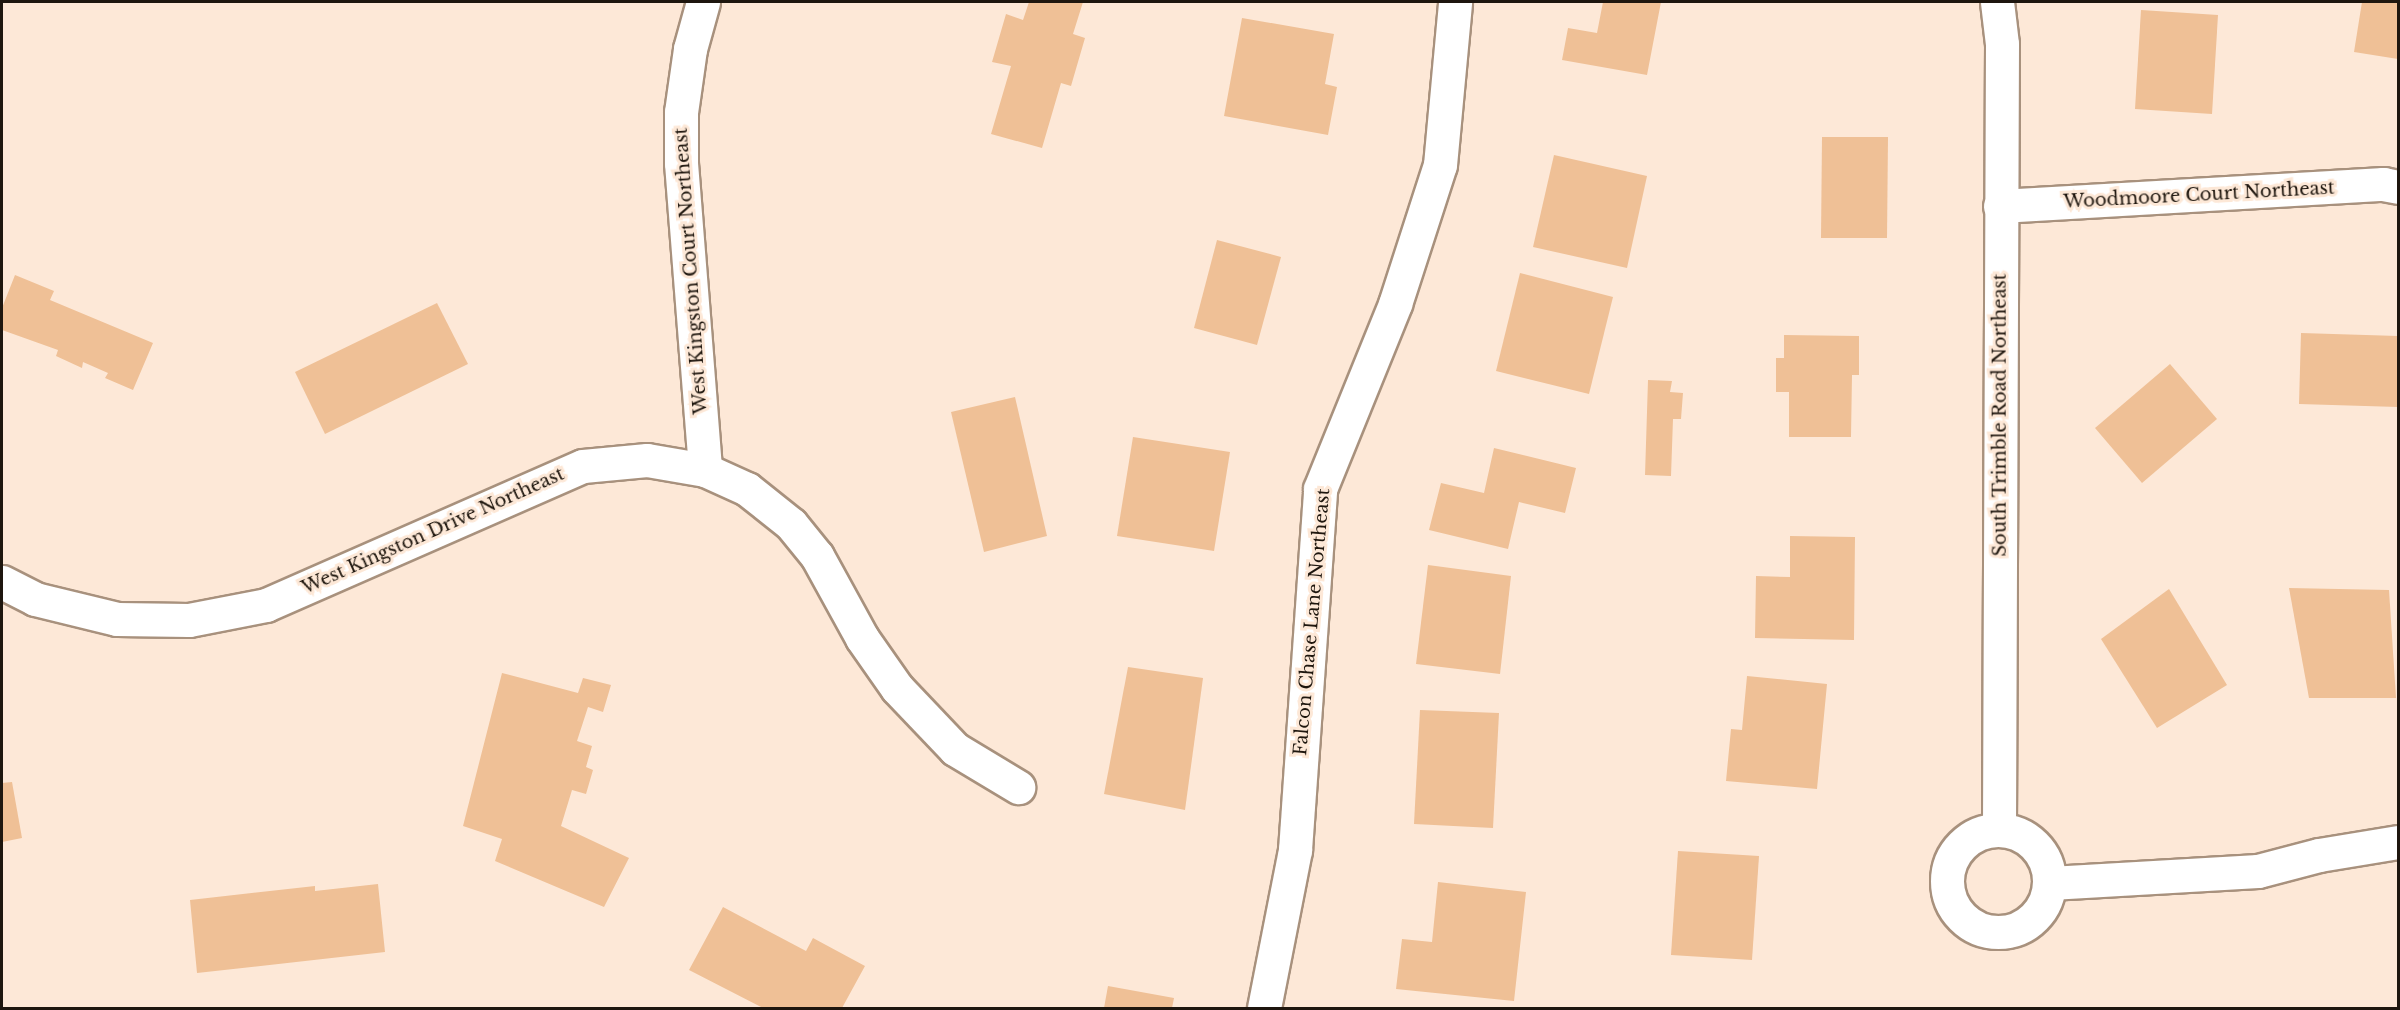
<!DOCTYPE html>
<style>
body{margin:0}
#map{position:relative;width:2400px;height:1010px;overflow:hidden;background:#fde8d7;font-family:"Libre Baskerville",serif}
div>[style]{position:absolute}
.building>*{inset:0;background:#efc096}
.roads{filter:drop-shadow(2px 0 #a8917d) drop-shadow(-2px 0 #a8917d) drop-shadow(0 2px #a8917d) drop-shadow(0 -2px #a8917d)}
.minor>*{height:33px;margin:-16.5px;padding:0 16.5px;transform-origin:16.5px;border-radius:16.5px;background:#fff}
.minor>.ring{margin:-16.5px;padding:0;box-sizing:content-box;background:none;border:33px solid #fff;border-radius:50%}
span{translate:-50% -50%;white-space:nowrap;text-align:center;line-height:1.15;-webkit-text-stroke:6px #fde8d7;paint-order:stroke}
.street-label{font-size:18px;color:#1e160e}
.frame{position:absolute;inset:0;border:3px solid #1e160e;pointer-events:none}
</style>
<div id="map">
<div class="building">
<i style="clip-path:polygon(1029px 2px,1083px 2px,1073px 34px,1085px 38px,1071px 86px,1061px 83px,1042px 148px,991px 134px,1011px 66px,992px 62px,1006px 14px,1023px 20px)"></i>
<i style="clip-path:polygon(1603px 2px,1661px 2px,1647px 75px,1562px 60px,1568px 28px,1597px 33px)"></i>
<i style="clip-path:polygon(2362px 2px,2398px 2px,2398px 59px,2354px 52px)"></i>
<i style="clip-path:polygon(2141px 10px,2218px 15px,2212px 114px,2135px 109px)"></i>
<i style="clip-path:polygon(1242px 18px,1334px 34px,1325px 84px,1337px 87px,1328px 135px,1224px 116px)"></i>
<i style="clip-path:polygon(1822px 137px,1888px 137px,1887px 238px,1821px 238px)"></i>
<i style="clip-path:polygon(1554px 155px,1647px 176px,1627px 268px,1533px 247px)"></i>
<i style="clip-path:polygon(1217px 240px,1281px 257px,1257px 345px,1194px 328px)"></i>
<i style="clip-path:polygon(1520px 273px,1613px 297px,1589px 394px,1496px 371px)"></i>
<i style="clip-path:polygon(15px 275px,54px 291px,50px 300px,153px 343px,133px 390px,105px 378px,108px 373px,83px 362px,82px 368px,56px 356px,58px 350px,2px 330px,2px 308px)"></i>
<i style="clip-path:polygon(437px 303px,468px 364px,325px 434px,295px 372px)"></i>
<i style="clip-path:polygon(2301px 333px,2398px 336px,2398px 407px,2299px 404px)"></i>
<i style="clip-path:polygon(1784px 335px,1859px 336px,1859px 375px,1852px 375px,1851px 437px,1789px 437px,1789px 392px,1776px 392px,1776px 358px,1784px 358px)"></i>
<i style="clip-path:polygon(2170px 364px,2217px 419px,2142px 483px,2095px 428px)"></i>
<i style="clip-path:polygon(1648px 380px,1672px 381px,1670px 392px,1683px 393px,1681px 419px,1673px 419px,1671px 476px,1645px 475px)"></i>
<i style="clip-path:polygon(1015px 397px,1047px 536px,984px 552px,951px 412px)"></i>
<i style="clip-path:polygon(1133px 437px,1230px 452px,1214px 551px,1117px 536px)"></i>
<i style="clip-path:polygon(1494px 448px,1576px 468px,1565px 513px,1519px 502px,1508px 549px,1429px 530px,1441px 483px,1484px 493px)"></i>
<i style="clip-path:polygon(1790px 536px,1855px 537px,1854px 640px,1755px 638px,1756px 576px,1790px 577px)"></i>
<i style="clip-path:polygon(1428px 565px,1511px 576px,1500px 674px,1416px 664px)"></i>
<i style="clip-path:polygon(2289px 588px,2389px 590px,2396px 698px,2309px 698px)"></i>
<i style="clip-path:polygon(2169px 589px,2227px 685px,2157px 728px,2101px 639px)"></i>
<i style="clip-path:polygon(1128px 667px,1203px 678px,1185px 810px,1104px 794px)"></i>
<i style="clip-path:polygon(502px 673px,578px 693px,583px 678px,611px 685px,603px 712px,588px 707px,577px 741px,592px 746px,586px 767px,593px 770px,586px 794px,572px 790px,561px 826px,629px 858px,604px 907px,495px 861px,502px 839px,463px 826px)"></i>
<i style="clip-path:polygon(1747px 676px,1827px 684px,1817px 789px,1726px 781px,1731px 729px,1742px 730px)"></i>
<i style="clip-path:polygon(1420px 710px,1499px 713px,1493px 828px,1414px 824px)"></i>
<i style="clip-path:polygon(12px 782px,22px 838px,2px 842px,2px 783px)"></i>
<i style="clip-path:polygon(1678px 851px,1759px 856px,1752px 960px,1671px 955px)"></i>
<i style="clip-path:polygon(1438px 882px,1526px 892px,1514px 1001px,1396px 989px,1402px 939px,1432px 942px)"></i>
<i style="clip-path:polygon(378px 884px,385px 952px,197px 973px,190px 900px,315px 886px,315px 891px)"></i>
<i style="clip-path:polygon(723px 907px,806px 951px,813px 938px,865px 966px,842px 1008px,763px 1008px,689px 970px)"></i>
<i style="clip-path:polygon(1108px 986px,1174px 998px,1172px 1008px,1104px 1008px)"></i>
</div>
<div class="roads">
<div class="minor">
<i style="left:703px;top:2px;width:49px;rotate:105.5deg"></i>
<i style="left:690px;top:49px;width:64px;rotate:98.1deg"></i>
<i style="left:681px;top:112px;width:51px;rotate:90deg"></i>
<i style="left:681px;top:163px;width:308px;rotate:85.5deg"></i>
<i style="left:1997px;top:2px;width:42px;rotate:83.2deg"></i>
<i style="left:2002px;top:44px;width:786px;rotate:90.22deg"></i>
<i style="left:2000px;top:206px;width:384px;rotate:-3.3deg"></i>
<i style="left:2383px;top:184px;width:15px;rotate:11deg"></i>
<i style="left:2px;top:582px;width:37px;rotate:27deg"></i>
<i style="left:35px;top:599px;width:84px;rotate:13.7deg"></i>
<i style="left:117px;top:619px;width:72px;rotate:0.8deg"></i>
<i style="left:189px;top:620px;width:78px;rotate:-11deg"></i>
<i style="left:266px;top:605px;width:346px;rotate:-23.7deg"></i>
<i style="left:583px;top:466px;width:64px;rotate:-5.4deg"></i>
<i style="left:647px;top:460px;width:59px;rotate:9.8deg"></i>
<i style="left:705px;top:470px;width:46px;rotate:24.3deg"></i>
<i style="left:747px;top:489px;width:56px;rotate:38.5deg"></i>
<i style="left:791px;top:524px;width:41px;rotate:50.9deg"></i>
<i style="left:817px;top:556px;width:94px;rotate:61.2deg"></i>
<i style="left:862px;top:638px;width:61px;rotate:55deg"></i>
<i style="left:897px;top:688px;width:84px;rotate:46.4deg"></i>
<i style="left:955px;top:749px;width:74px;rotate:31.1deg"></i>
<i class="ring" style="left:1947px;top:830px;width:69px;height:69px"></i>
<i style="left:2050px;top:883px;width:208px;rotate:-3.3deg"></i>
<i style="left:2258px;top:871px;width:63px;rotate:-14.7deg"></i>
<i style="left:2319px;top:855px;width:80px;rotate:-9.3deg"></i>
<i style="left:1264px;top:1008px;width:161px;rotate:-78.9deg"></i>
<i style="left:1295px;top:850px;width:362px;rotate:-86deg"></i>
<i style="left:1320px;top:489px;width:200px;rotate:-67.9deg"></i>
<i style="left:1395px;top:304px;width:146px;rotate:-72.1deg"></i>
<i style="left:1440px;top:165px;width:164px;rotate:-84.7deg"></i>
</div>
</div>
<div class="street-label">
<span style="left:2199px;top:195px;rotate:-3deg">Woodmoore Court Northeast</span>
<span style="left:691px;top:271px;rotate:-94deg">West Kingston Court Northeast</span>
<span style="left:2000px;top:415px;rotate:-90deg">South Trimble Road Northeast</span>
<span style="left:433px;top:531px;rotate:-24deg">West Kingston Drive Northeast</span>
<span style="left:1312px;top:622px;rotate:-85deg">Falcon Chase Lane Northeast</span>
</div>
<div class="frame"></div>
</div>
